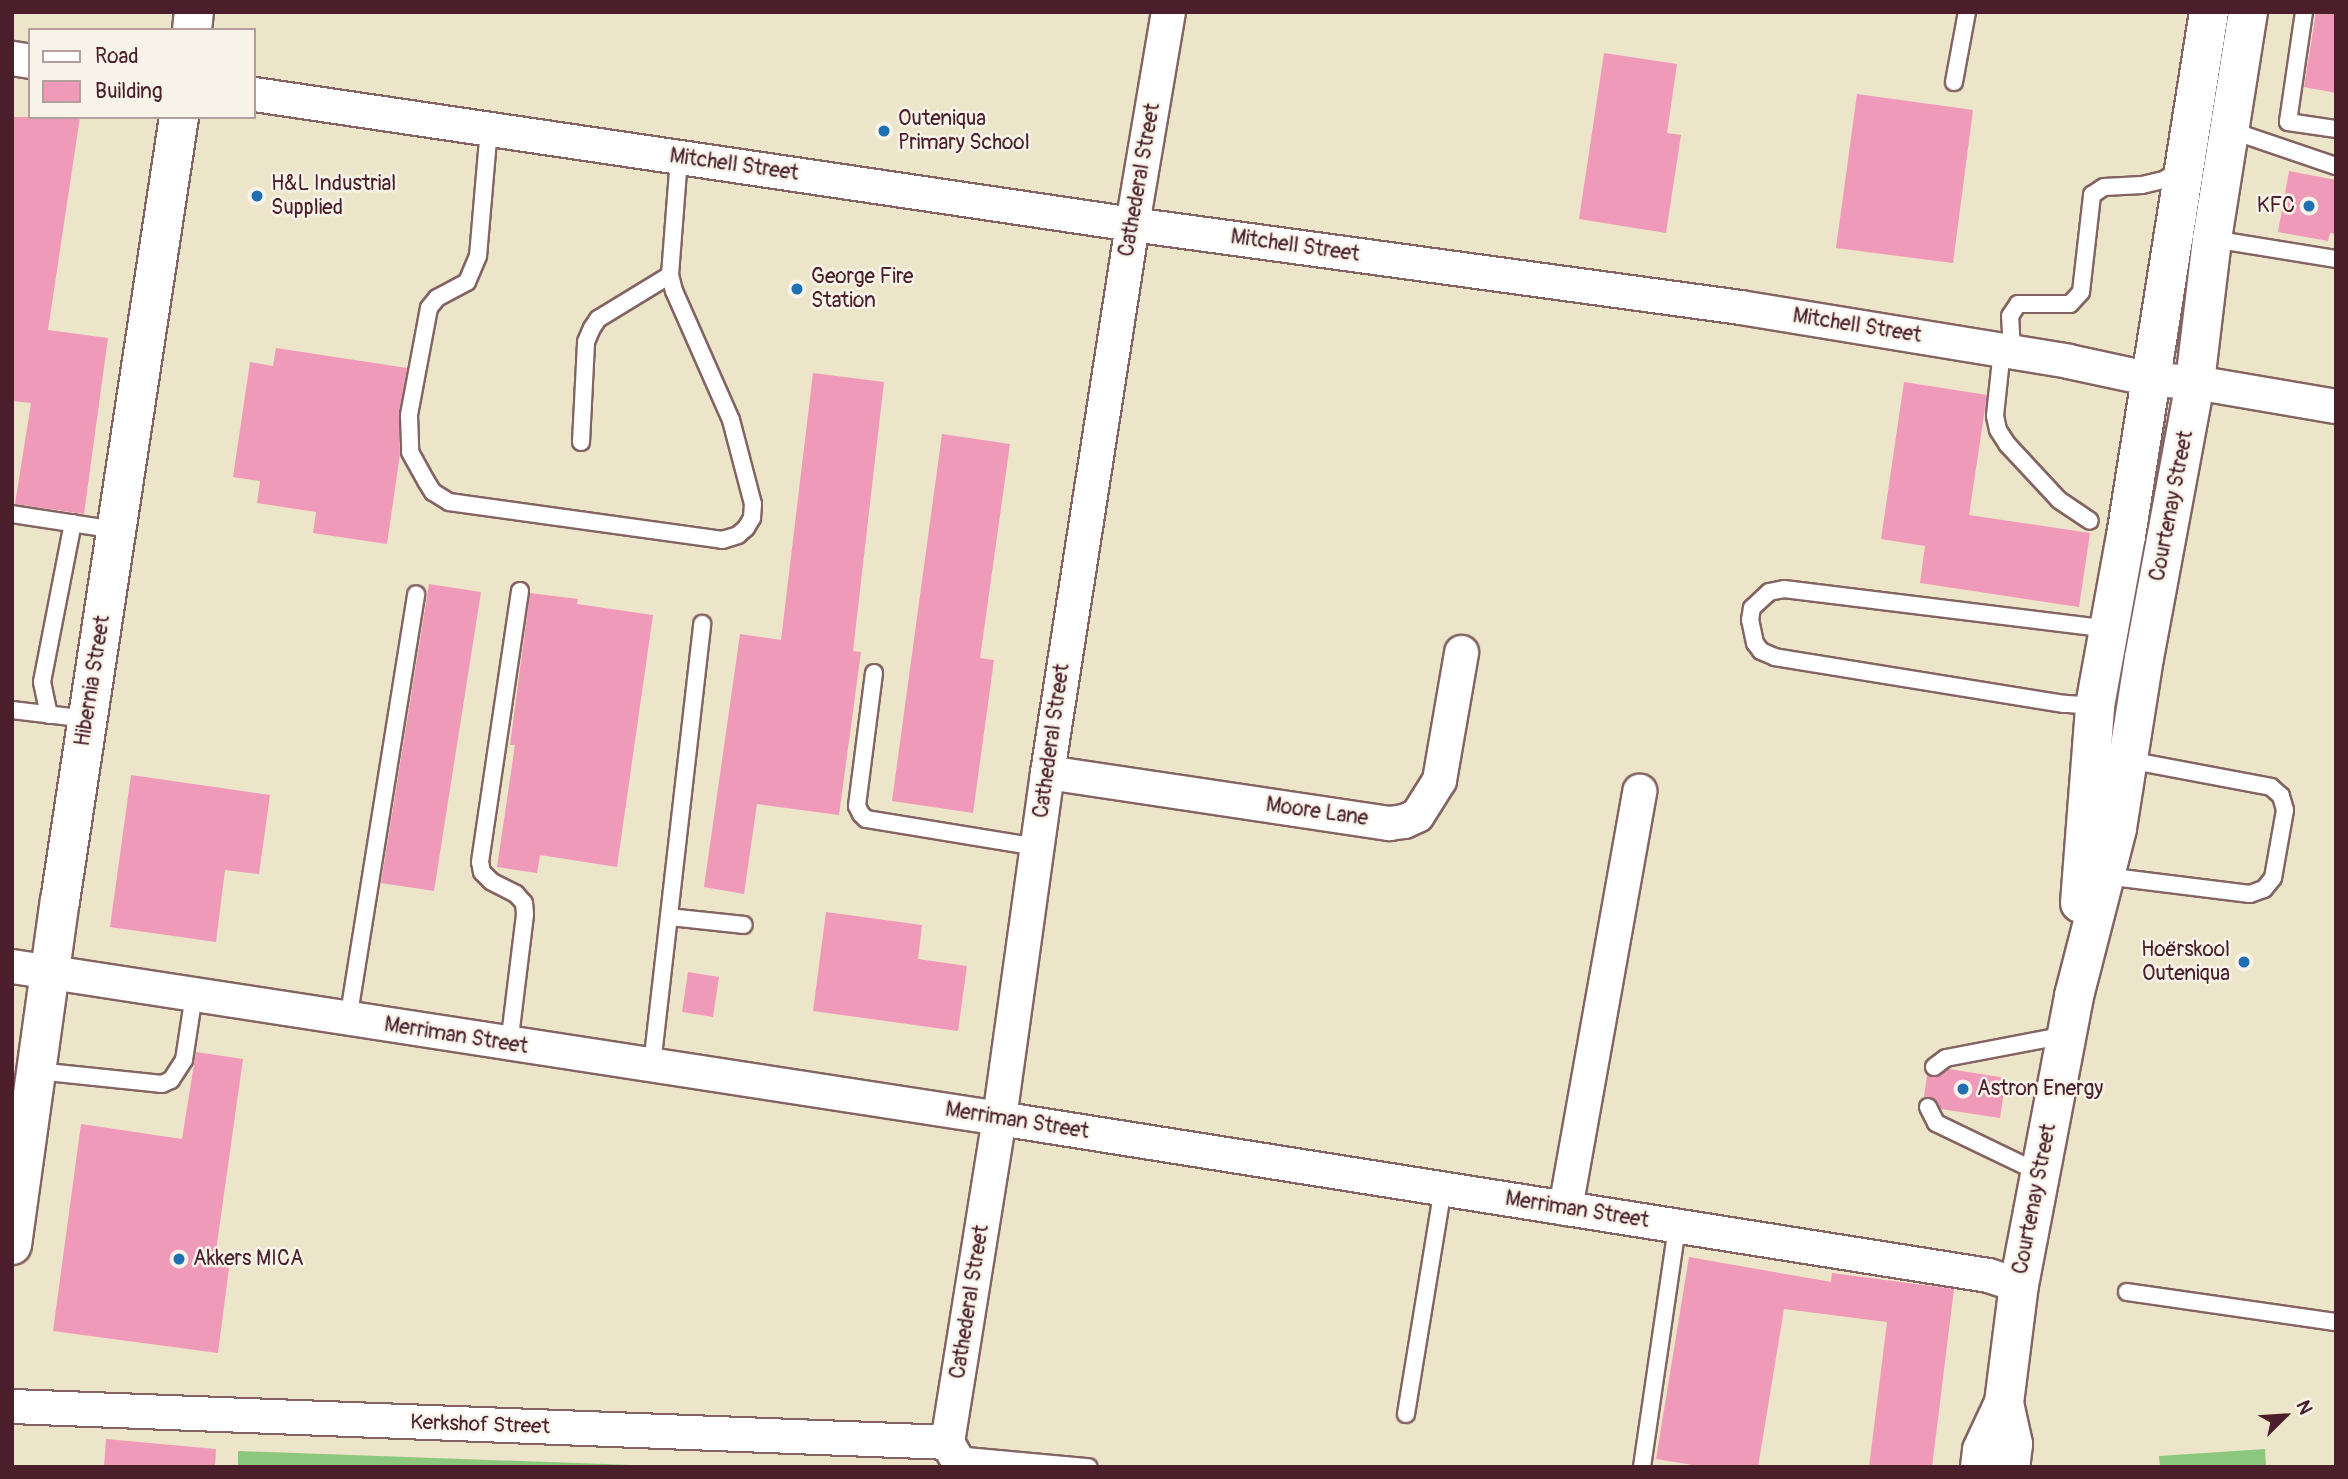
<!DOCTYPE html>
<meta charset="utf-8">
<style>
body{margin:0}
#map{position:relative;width:2348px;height:1479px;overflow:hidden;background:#ede5c9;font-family:Pangolin,sans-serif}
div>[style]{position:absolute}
.green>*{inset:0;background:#8bc87d}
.building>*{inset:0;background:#f09aba}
.roads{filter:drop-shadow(2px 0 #836462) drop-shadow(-2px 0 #836462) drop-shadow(0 2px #836462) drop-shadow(0 -2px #836462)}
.lane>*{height:16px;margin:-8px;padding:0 8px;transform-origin:8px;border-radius:8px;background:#fff}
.street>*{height:33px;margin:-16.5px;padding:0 16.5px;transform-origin:16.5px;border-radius:16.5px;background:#fff}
.secondary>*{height:38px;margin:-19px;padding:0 19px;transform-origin:19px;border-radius:19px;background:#fff}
.highway>*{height:38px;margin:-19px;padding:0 19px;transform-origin:19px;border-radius:19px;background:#fff}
.dots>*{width:19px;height:19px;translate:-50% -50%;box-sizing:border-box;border:4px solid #f7f3e8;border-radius:50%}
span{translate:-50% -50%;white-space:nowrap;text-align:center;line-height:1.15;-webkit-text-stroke:5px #f7f3e8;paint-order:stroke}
.poi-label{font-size:21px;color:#4a1f2b}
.left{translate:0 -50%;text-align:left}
.right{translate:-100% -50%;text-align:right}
.street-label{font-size:21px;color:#4a1f2b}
.frame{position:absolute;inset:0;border:14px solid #4a1f2b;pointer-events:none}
.legend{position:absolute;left:28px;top:28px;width:228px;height:91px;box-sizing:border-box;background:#f7f3e8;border:2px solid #b29e9c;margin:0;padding:9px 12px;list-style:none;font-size:21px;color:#4a1f2b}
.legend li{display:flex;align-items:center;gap:14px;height:35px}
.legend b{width:35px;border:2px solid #b29e9c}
.north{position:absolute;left:2250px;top:1381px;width:70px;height:70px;-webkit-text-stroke:5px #f7f3e8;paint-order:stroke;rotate:66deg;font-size:19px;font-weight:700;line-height:28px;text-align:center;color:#4a1f2b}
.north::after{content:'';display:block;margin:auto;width:24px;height:32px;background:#4a1f2b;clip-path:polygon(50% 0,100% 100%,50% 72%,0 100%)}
</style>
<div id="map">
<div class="green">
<i style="clip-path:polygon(2265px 1449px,2266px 1467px,2160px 1467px,2159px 1456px)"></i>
<i style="clip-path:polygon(238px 1451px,688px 1467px,238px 1467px)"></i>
</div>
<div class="building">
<i style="clip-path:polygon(2316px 12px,2336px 12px,2336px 93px,2304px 87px)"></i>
<i style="clip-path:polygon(1604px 53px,1677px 64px,1667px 133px,1681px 135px,1666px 233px,1579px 219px)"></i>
<i style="clip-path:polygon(1857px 94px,1973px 110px,1953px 263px,1836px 248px)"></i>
<i style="clip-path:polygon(12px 117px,80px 117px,48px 330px,108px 338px,84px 514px,15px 504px,31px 403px,12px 401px)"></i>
<i style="clip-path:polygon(2289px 171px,2336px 180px,2336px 234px,2330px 233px,2328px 241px,2278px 232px)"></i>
<i style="clip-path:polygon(276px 348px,407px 368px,399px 413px,400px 454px,387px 544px,313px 533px,316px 512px,257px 503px,260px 481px,233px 477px,250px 362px,273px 366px)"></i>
<i style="clip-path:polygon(813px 373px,884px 382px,853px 651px,861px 652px,839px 815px,757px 804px,744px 894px,704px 887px,740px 634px,781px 640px)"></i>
<i style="clip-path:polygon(1904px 382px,1987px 395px,1969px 515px,2090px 533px,2079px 607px,1920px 583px,1925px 546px,1881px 539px)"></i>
<i style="clip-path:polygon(942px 434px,1010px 444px,980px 658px,994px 660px,973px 813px,892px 801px)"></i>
<i style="clip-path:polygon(429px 584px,481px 592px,434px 891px,381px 883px)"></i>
<i style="clip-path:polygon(530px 593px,578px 599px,577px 604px,653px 615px,617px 867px,540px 855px,537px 873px,497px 867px,515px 745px,510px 745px)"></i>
<i style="clip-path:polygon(131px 775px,270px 795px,259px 874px,225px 870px,216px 942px,110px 927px)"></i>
<i style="clip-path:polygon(826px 912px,922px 925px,918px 959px,967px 966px,958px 1031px,813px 1011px)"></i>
<i style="clip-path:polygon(688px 972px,719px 977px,713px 1017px,682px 1012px)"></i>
<i style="clip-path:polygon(196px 1052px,243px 1059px,215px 1258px,230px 1260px,218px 1353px,53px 1331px,81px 1124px,182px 1139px)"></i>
<i style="clip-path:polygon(1949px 1069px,2006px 1078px,2000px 1118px,1941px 1109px,1934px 1099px,1924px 1097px,1927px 1075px,1936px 1077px)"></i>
<i style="clip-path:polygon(1689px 1257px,1831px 1282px,1832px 1273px,1954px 1289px,1932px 1467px,1869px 1467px,1887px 1322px,1784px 1309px,1758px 1467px,1705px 1467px,1656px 1459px)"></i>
<i style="clip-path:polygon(106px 1439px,216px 1449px,215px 1467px,104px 1467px)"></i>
</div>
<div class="roads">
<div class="lane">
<i style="left:2304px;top:12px;width:111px;rotate:98.3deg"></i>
<i style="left:2288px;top:122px;width:49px;rotate:8.3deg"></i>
<i style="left:1954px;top:82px;width:71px;rotate:-79.5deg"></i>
<i style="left:489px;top:128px;width:128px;rotate:94.9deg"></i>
<i style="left:478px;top:256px;width:28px;rotate:113deg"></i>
<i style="left:467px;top:282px;width:34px;rotate:152deg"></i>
<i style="left:437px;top:298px;width:13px;rotate:129deg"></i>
<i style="left:429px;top:308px;width:109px;rotate:100.6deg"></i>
<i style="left:409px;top:415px;width:37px;rotate:88deg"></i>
<i style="left:410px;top:452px;width:33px;rotate:61deg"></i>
<i style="left:426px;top:481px;width:13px;rotate:58deg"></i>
<i style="left:433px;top:492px;width:19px;rotate:32deg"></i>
<i style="left:449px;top:502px;width:276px;rotate:7.9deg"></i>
<i style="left:722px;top:540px;width:17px;rotate:-17deg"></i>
<i style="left:738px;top:535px;width:11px;rotate:-41deg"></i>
<i style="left:746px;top:528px;width:12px;rotate:-59deg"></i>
<i style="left:752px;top:518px;width:14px;rotate:-86deg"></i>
<i style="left:753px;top:504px;width:87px;rotate:-104.7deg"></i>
<i style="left:731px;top:420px;width:141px;rotate:-113.8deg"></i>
<i style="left:674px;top:291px;width:16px;rotate:-104deg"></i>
<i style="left:670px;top:275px;width:118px;rotate:-85.6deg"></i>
<i style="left:2230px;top:130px;width:112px;rotate:18.8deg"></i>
<i style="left:2212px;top:239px;width:126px;rotate:9.2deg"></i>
<i style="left:2002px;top:350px;width:66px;rotate:96.1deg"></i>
<i style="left:1995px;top:416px;width:14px;rotate:78deg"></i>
<i style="left:1998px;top:430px;width:17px;rotate:57deg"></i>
<i style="left:2007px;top:444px;width:76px;rotate:47.1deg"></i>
<i style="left:2059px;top:500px;width:37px;rotate:34deg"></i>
<i style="left:2012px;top:352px;width:36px;rotate:-93deg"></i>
<i style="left:2010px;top:316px;width:14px;rotate:-56deg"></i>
<i style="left:2018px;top:304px;width:52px"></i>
<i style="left:2070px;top:304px;width:16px;rotate:-47deg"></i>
<i style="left:2081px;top:292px;width:98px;rotate:-83.5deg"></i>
<i style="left:2092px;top:195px;width:14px;rotate:-34deg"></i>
<i style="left:2104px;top:187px;width:38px;rotate:-3deg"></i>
<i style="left:2142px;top:185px;width:23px;rotate:-13deg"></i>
<i style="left:2164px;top:180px;width:18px;rotate:-34deg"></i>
<i style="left:581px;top:442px;width:100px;rotate:-87.1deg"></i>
<i style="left:586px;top:342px;width:15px;rotate:-67deg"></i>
<i style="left:592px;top:328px;width:11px;rotate:-56deg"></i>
<i style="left:598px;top:319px;width:84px;rotate:-31.4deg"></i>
<i style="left:12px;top:514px;width:105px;rotate:8.7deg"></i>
<i style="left:874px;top:673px;width:134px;rotate:97.3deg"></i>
<i style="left:857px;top:806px;width:9px;rotate:63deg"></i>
<i style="left:861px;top:814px;width:7px;rotate:45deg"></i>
<i style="left:866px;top:819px;width:173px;rotate:9.3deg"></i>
<i style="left:2095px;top:706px;width:31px;rotate:-176deg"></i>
<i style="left:2064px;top:704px;width:293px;rotate:-170.8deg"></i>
<i style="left:1775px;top:657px;width:15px;rotate:-157deg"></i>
<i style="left:1761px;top:651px;width:10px;rotate:-127deg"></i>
<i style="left:1755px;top:643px;width:24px;rotate:-102deg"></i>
<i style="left:1750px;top:620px;width:12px;rotate:-81deg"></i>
<i style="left:1752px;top:608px;width:23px;rotate:-43deg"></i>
<i style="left:1769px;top:592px;width:15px;rotate:-11deg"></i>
<i style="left:1784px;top:589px;width:326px;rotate:7deg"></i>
<i style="left:12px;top:710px;width:76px;rotate:6.8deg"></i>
<i style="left:49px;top:715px;width:34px;rotate:-102deg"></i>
<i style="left:42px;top:682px;width:162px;rotate:-79deg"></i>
<i style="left:2105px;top:876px;width:146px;rotate:7.1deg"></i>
<i style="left:2250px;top:894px;width:15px;rotate:-20deg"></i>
<i style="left:2264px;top:889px;width:14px;rotate:-51deg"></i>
<i style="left:2273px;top:878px;width:69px;rotate:-80deg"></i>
<i style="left:2285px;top:810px;width:15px;rotate:-106deg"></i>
<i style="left:2281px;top:796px;width:13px;rotate:-138deg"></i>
<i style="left:2271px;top:787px;width:146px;rotate:-169.3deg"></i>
<i style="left:669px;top:917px;width:75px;rotate:6.1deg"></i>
<i style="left:348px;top:1020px;width:431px;rotate:-80.9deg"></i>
<i style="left:509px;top:1045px;width:132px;rotate:-83deg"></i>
<i style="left:525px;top:914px;width:11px;rotate:-95deg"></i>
<i style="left:524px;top:903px;width:12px;rotate:-132deg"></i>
<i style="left:516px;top:894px;width:28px;rotate:-153deg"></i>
<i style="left:491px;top:881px;width:13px;rotate:-135deg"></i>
<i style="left:482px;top:872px;width:10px;rotate:-101deg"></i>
<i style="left:480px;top:862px;width:274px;rotate:-81.6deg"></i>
<i style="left:652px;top:1065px;width:444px;rotate:-83.5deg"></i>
<i style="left:1934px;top:1067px;width:15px;rotate:-37deg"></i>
<i style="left:1946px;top:1058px;width:123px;rotate:-10.8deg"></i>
<i style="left:37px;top:1071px;width:126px;rotate:5.9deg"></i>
<i style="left:162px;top:1084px;width:10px;rotate:-24deg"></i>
<i style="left:171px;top:1080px;width:24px;rotate:-57deg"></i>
<i style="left:184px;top:1060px;width:66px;rotate:-81.3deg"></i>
<i style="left:1928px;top:1107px;width:18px;rotate:63deg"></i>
<i style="left:1936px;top:1123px;width:115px;rotate:25.7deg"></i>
<i style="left:2127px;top:1292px;width:211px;rotate:8.2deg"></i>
<i style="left:1406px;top:1414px;width:229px;rotate:-80.7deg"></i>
<i style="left:955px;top:1455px;width:134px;rotate:5.2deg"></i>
<i style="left:1642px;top:1467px;width:244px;rotate:-81.7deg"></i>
</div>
<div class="street">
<i style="left:12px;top:58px;width:18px;rotate:9deg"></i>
<i style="left:254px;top:94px;width:888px;rotate:8.42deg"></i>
<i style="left:1132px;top:224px;width:614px;rotate:7.77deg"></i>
<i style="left:1740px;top:307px;width:332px;rotate:9.3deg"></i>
<i style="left:2068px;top:361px;width:86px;rotate:12.1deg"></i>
<i style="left:2152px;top:379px;width:43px;rotate:4deg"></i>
<i style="left:2195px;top:382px;width:143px;rotate:9.7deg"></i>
<i style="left:1047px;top:772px;width:346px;rotate:8.5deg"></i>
<i style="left:1389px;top:823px;width:15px;rotate:-8deg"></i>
<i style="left:1404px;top:821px;width:14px;rotate:-25deg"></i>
<i style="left:1417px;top:815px;width:41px;rotate:-57.8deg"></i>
<i style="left:1439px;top:780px;width:130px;rotate:-80.2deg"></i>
<i style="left:12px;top:966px;width:999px;rotate:8.75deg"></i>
<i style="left:999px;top:1118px;width:1001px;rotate:9.02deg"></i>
<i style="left:1988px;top:1275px;width:33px;rotate:18deg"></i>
<i style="left:1565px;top:1208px;width:424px;rotate:-79.9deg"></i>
<i style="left:12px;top:1406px;width:936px;rotate:2.2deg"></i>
<i style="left:961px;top:1467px;width:29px;rotate:-119deg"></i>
<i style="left:947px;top:1442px;width:328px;rotate:-80.9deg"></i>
<i style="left:999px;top:1118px;width:349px;rotate:-82.1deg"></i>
<i style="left:1047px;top:772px;width:555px;rotate:-81.18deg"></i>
<i style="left:1132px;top:224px;width:215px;rotate:-80.4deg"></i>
</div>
<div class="secondary">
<i style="left:192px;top:30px;width:18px;rotate:-84deg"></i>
<i style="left:12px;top:1245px;width:347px;rotate:-82.1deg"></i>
<i style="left:60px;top:901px;width:793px;rotate:-81.37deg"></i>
</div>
<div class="highway">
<i style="left:2080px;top:903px;width:198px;rotate:-85.6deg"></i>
<i style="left:2095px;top:706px;width:173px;rotate:-79.7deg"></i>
<i style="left:2126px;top:536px;width:531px;rotate:-81deg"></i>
<i style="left:2004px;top:1403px;width:42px;rotate:77.6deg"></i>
<i style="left:2013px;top:1444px;width:23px;rotate:97deg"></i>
<i style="left:1980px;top:1467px;width:17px;rotate:-83deg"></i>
<i style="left:1982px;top:1450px;width:52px;rotate:-64.9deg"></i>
<i style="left:2004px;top:1403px;width:119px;rotate:-82.8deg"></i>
<i style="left:2019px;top:1285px;width:294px;rotate:-79.2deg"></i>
<i style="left:2074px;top:996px;width:173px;rotate:-75.6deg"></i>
<i style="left:2117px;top:828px;width:172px;rotate:-81deg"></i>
<i style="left:2144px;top:658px;width:281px;rotate:-79.5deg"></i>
<i style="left:2195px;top:382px;width:144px;rotate:-83.2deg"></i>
<i style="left:2212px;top:239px;width:230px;rotate:-81deg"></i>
</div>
</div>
<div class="dots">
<i style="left:884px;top:131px;background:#1f6fb2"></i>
<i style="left:257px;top:196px;background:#1f6fb2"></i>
<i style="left:2309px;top:206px;background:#1f6fb2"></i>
<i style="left:797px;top:289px;background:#1f6fb2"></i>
<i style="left:2244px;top:962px;background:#1f6fb2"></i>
<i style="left:1963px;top:1089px;background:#1f6fb2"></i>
<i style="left:179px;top:1259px;background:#1f6fb2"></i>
</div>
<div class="poi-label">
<span class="left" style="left:898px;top:131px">Outeniqua<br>Primary School</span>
<span class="left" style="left:271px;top:196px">H&amp;L Industrial<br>Supplied</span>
<span class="right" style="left:2295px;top:206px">KFC</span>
<span class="left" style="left:811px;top:289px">George Fire<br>Station</span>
<span class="right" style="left:2230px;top:962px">Hoërskool<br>Outeniqua</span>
<span class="left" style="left:1977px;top:1089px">Astron Energy</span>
<span class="left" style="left:193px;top:1259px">Akkers MICA</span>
</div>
<div class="street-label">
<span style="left:734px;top:165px;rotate:8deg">Mitchell Street</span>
<span style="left:1140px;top:180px;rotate:-80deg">Cathederal Street</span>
<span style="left:1295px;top:246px;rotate:8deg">Mitchell Street</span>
<span style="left:1857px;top:326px;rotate:9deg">Mitchell Street</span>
<span style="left:2172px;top:506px;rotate:-79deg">Courtenay Street</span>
<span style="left:93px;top:681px;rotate:-81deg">Hibernia Street</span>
<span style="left:1052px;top:741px;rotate:-82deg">Cathederal Street</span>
<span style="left:1317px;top:812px;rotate:8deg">Moore Lane</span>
<span style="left:456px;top:1036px;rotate:9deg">Merriman Street</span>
<span style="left:1017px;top:1121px;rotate:9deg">Merriman Street</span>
<span style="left:2035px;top:1199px;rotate:-79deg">Courtenay Street</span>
<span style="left:1577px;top:1210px;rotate:9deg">Merriman Street</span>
<span style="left:970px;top:1302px;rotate:-81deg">Cathederal Street</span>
<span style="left:480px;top:1425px;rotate:2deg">Kerkshof Street</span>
</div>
<div class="frame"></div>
<ul class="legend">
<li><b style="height:9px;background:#fff"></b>Road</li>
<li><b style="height:19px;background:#f09aba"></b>Building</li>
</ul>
<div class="north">N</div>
</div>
